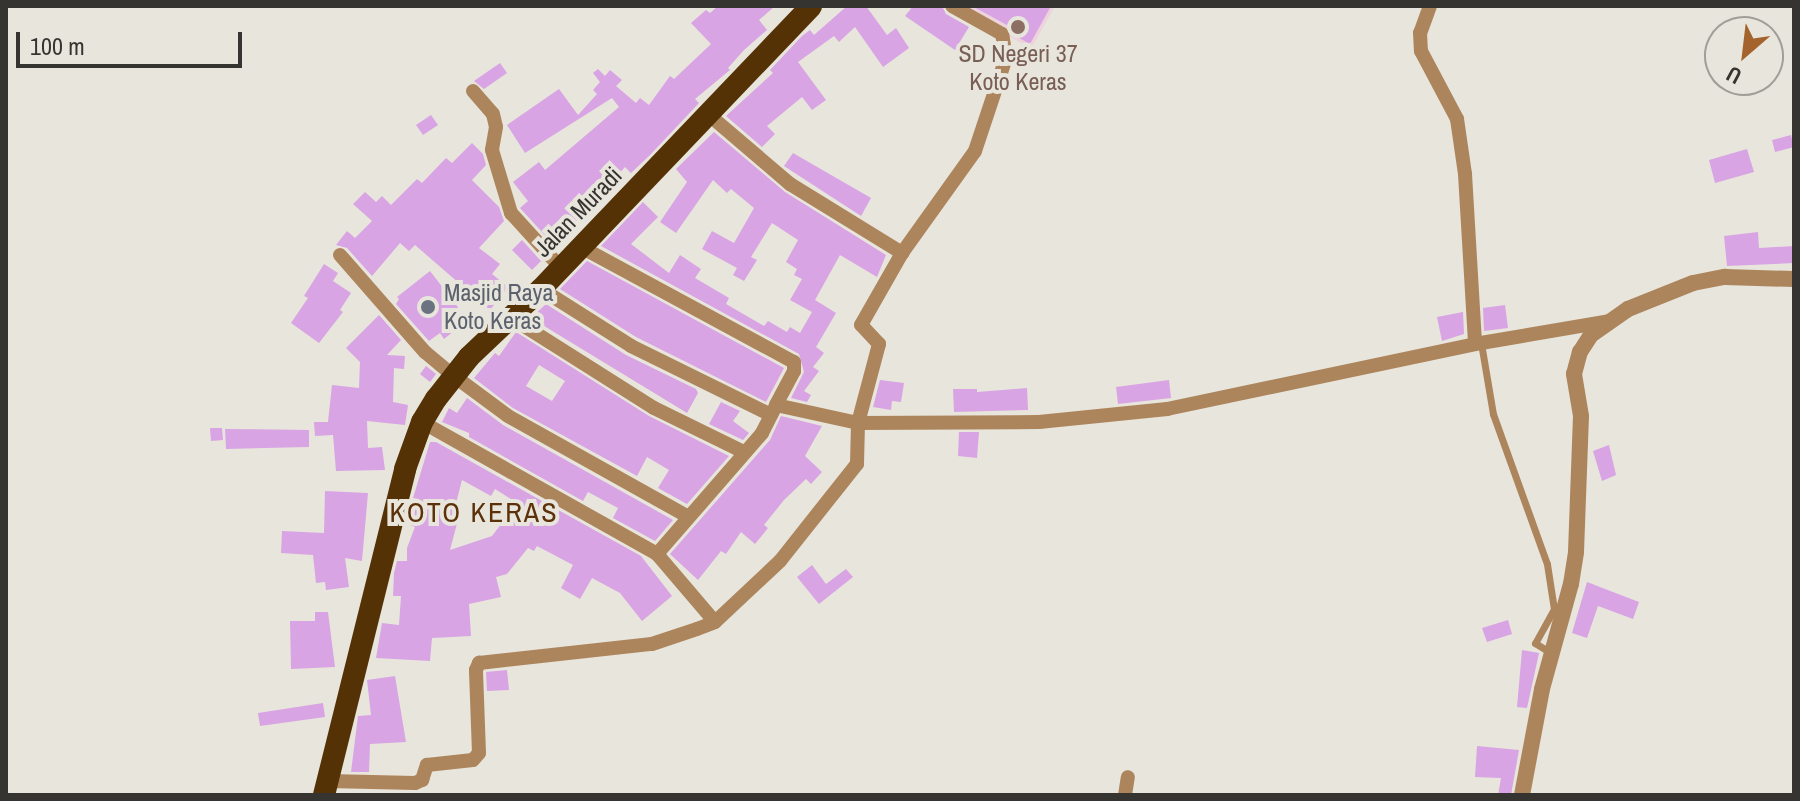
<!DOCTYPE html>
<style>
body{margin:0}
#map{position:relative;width:1800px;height:801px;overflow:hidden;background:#e8e5dc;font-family:"Archivo Narrow",sans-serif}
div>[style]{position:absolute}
.education>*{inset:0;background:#edd3db}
.building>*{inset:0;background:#d8a4e4}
.service>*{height:7px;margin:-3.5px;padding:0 3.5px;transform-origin:3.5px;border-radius:3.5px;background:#ad855c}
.minor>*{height:14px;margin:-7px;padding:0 7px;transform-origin:7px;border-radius:7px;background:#ad855c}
.tertiary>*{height:16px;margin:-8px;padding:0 8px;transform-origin:8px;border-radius:8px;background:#ad855c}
.trunk>*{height:22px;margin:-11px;padding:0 11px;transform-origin:11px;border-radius:11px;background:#553205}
.dots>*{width:22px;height:22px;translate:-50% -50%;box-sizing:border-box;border:4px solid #e8e5dc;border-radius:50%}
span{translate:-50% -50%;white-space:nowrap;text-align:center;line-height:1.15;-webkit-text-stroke:8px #e8e5dc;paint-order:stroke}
.education-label{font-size:24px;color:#785e54}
.street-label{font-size:24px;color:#353431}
.worship-label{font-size:24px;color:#5b616d}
.left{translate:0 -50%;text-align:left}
.quarter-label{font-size:28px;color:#5c3109;letter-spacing:2px}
.frame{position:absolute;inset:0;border:8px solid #353431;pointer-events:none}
.north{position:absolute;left:1704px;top:16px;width:80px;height:80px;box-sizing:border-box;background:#e8e5dc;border:2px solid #a09e98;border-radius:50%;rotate:208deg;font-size:22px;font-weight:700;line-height:32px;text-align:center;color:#353431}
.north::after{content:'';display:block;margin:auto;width:28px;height:36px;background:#a4632d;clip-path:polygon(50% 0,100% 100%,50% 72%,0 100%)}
.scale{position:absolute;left:16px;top:32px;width:226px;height:36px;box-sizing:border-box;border:4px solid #353431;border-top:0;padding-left:10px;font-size:24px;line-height:28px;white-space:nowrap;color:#353431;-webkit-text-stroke:6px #e8e5dc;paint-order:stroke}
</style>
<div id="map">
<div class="education">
<i style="clip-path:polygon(957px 6px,1055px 6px,1031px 49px)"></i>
</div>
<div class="building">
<i style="clip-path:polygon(718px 6px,775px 6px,759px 20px,767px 30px,744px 50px,728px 68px,730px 70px,695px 99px,699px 103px,650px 155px,631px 173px,625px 167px,596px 198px,598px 201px,552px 243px,520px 208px,528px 201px,513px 182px,539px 162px,545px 170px,619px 107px,612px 98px,525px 153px,507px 125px,559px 89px,578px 115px,597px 94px,593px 90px,600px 82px,593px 73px,598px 69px,605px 76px,610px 70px,622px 80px,616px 86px,636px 103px,640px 98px,649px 105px,670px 76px,674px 79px,711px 44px,691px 23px,706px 10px,710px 13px)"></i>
<i style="clip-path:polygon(847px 6px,866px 6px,887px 35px,896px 28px,909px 48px,883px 67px,855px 27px,839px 42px,834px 36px,798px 62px,826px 100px,812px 110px,802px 97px,767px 126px,775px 134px,762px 147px,726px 116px,773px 73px,770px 70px,802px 36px,810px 30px,814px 35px)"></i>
<i style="clip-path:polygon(913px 6px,942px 6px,946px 14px,969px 27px,955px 50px,905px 16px)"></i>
<i style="clip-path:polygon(972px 6px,1051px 6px,1030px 44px,1012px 34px,1007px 25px)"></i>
<i style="clip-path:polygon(500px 63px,507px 73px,484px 89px,474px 81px)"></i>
<i style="clip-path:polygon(431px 115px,438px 125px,423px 135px,416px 125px)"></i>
<i style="clip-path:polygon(714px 132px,785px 192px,886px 255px,877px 277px,840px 255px,815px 300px,836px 313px,816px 347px,824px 353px,813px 367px,819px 371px,804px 391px,811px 395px,807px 402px,791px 398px,804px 372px,799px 354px,601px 246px,643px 202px,658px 217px,631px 244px,669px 273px,680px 255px,701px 269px,695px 278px,729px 298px,726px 304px,764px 326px,768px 321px,787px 332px,790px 327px,800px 333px,812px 312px,790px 300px,802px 279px,794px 275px,797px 269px,786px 262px,798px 240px,772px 223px,751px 257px,757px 260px,744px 281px,733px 275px,737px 268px,702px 249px,712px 231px,734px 243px,754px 208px,731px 189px,727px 193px,713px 180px,676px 233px,660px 222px,687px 182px,676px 169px)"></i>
<i style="clip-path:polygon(1791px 135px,1794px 147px,1775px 152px,1772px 140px)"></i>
<i style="clip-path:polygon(472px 143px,483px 154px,486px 165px,472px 180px,499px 207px,504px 221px,479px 248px,500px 264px,492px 274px,508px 287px,490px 310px,415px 245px,409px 251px,400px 243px,372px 276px,347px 248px,336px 245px,347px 231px,355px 238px,372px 221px,353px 204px,365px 192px,376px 202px,382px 196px,391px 205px,417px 179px,422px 183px,446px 158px,452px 163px)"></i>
<i style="clip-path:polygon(1747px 149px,1754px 172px,1715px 183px,1709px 160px)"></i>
<i style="clip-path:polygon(793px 153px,871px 198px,861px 216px,784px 166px)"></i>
<i style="clip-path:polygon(1758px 232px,1759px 248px,1794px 246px,1794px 263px,1727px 266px,1724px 236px)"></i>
<i style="clip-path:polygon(522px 240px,541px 261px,532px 270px,512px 250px)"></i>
<i style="clip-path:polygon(587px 261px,784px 368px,766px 402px,636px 337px,560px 289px)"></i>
<i style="clip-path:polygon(324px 264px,338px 273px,333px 281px,351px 293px,340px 310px,343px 312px,319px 343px,291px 323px,308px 298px,304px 296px)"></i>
<i style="clip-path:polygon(430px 271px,464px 315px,450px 325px,454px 331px,444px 339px,440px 333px,429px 341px,396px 304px,399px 299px,397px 297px)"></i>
<i style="clip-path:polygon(546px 304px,626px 355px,696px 389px,698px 393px,687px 413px,531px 318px)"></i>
<i style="clip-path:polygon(1505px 305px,1508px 328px,1484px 331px,1483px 308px)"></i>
<i style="clip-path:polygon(1463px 312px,1464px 334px,1442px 341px,1437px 317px)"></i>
<i style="clip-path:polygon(379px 315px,401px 340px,387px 355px,405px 356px,404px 369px,394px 368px,393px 402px,408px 405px,405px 425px,367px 421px,368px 448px,382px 447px,385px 470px,336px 471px,333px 435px,315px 436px,314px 422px,328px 422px,332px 385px,359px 388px,360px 362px,346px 348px)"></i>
<i style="clip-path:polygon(evenodd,516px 332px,649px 416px,729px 456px,687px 504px,658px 488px,669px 470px,647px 457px,637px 476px,513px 408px,474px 378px,495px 353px,499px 356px,516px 332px,539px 365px,565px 381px,552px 401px,526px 386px,539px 365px)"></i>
<i style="clip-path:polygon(426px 366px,436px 374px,430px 382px,420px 374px)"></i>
<i style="clip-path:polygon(880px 380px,904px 383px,901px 402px,892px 401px,891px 410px,873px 407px)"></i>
<i style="clip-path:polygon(1169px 380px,1171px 398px,1118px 404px,1116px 387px)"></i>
<i style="clip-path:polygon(1027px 388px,1028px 410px,954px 412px,953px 389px,977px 389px,977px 392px)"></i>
<i style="clip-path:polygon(467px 398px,503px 425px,673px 520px,655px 541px,613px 518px,618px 508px,588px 492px,583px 501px,469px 437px,469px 433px,442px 422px,449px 408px,457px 413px)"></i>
<i style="clip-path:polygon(721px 402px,740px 411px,733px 421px,749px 433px,743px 440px,709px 424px)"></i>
<i style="clip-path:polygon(781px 416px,822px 426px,805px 456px,822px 472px,811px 484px,806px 479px,784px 500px,764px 525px,768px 528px,755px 544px,741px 532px,726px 554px,721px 551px,698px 580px,670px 554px,770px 440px)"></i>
<i style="clip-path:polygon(210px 428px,222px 428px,223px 440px,211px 441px)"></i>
<i style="clip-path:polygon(225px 429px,309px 430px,309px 447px,226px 449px)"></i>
<i style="clip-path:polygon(959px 432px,979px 432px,977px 458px,958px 456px)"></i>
<i style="clip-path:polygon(evenodd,430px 442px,436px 442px,641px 556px,672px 596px,642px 621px,620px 593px,592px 578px,580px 599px,561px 588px,573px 565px,537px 546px,534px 551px,528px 548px,507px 574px,496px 577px,501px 597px,469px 604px,471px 636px,432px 638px,430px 661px,376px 658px,382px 623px,399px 625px,401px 596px,393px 596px,394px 573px,397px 561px,407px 561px,407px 548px,415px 527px,410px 525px,419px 499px,413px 498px,430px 442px,462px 480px,491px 496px,495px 489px,517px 503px,492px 536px,450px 550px,459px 516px,453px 515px,462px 480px)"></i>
<i style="clip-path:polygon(1609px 445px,1616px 475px,1602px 481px,1593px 451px)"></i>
<i style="clip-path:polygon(325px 491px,368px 493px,362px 561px,345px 558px,349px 587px,326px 590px,325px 582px,316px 583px,313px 555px,281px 553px,282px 531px,324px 533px)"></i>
<i style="clip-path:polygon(812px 565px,826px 584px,846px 569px,853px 577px,819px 604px,797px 577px)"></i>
<i style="clip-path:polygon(1587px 582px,1639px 602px,1633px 619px,1598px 606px,1587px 638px,1572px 633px)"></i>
<i style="clip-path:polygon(315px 612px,328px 612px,335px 667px,291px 669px,290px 621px,315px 621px)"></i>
<i style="clip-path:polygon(1508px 620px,1512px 634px,1487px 642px,1482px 628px)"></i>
<i style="clip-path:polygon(1522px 650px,1539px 653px,1527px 708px,1517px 707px)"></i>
<i style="clip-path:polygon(507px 670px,509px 690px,487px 691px,486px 672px)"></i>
<i style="clip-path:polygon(395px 676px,406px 742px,370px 744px,369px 772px,351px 772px,358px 716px,371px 715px,367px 680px)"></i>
<i style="clip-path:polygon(323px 703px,325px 717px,260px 726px,258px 713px)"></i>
<i style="clip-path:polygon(1477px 746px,1519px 750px,1511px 795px,1498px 795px,1501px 778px,1475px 777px)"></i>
</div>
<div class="service">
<i style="left:1481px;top:343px;width:72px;rotate:80.4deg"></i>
<i style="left:1493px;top:414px;width:159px;rotate:70.2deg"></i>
<i style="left:1547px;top:564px;width:46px;rotate:81.2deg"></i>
<i style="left:1554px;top:609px;width:39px;rotate:119deg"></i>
<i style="left:1535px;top:643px;width:19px;rotate:32deg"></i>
</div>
<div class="minor">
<i style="left:1430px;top:6px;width:29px;rotate:110deg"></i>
<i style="left:1420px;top:33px;width:18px;rotate:87deg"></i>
<i style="left:1421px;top:51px;width:77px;rotate:62.1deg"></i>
<i style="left:1457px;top:119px;width:56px;rotate:81.7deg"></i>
<i style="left:1465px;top:174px;width:170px;rotate:86.6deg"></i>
<i style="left:473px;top:91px;width:30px;rotate:49deg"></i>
<i style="left:493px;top:114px;width:13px;rotate:77deg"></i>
<i style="left:496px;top:127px;width:23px;rotate:100deg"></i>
<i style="left:492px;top:150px;width:66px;rotate:73.2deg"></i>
<i style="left:511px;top:213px;width:74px;rotate:47.7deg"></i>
<i style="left:708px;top:114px;width:108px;rotate:40.5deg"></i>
<i style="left:790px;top:184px;width:132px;rotate:31.6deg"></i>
<i style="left:581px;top:247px;width:242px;rotate:28.4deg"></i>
<i style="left:794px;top:362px;width:9px;rotate:90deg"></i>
<i style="left:794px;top:371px;width:38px;rotate:118deg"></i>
<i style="left:340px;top:255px;width:129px;rotate:48.8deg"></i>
<i style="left:425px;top:352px;width:38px;rotate:40deg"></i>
<i style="left:454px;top:376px;width:67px;rotate:36.5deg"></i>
<i style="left:508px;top:416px;width:205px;rotate:29.2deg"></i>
<i style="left:541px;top:289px;width:107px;rotate:32.3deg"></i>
<i style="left:631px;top:346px;width:156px;rotate:26.2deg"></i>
<i style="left:510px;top:317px;width:170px;rotate:32.3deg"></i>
<i style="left:654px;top:408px;width:100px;rotate:26.1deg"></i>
<i style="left:422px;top:422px;width:270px;rotate:29.3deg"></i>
<i style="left:657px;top:554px;width:160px;rotate:-49deg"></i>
<i style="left:762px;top:433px;width:31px;rotate:-63deg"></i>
<i style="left:776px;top:405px;width:84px;rotate:12.4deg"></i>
<i style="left:858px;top:423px;width:181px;rotate:-0.3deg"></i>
<i style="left:1039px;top:422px;width:129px;rotate:-5.8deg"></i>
<i style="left:1167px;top:409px;width:315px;rotate:-11.9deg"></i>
<i style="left:1475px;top:344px;width:136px;rotate:-9.7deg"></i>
<i style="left:657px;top:554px;width:89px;rotate:49.5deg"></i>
<i style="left:328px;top:781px;width:87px;rotate:1.3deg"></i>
<i style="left:415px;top:783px;width:8px;rotate:-23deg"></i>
<i style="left:422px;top:780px;width:16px;rotate:-72deg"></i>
<i style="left:427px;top:765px;width:46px;rotate:-6.2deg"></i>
<i style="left:473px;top:760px;width:9px;rotate:-49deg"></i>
<i style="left:479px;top:753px;width:83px;rotate:-92.1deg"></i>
<i style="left:476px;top:670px;width:8px;rotate:-67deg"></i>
<i style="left:479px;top:663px;width:174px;rotate:-6.3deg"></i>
<i style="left:652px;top:644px;width:47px;rotate:-18.4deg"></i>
<i style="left:697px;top:629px;width:19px;rotate:-21deg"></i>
<i style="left:715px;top:622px;width:89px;rotate:-43.2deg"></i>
<i style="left:780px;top:561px;width:124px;rotate:-51.6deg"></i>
<i style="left:857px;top:464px;width:41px;rotate:-88.6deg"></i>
<i style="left:858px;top:423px;width:82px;rotate:-75.1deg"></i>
<i style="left:879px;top:344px;width:26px;rotate:-133deg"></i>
<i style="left:861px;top:325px;width:83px;rotate:-60.3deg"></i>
<i style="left:902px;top:253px;width:125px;rotate:-54.4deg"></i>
<i style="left:975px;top:151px;width:98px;rotate:-71.6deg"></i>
<i style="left:1006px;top:58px;width:24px;rotate:-99deg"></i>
<i style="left:1002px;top:34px;width:57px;rotate:-150.8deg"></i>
<i style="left:1125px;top:795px;width:18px;rotate:-81deg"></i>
</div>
<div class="tertiary">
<i style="left:1522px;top:795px;width:108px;rotate:-79.3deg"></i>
<i style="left:1542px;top:689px;width:109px;rotate:-74.6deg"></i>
<i style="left:1571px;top:584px;width:32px;rotate:-81deg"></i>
<i style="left:1576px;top:552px;width:136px;rotate:-87.9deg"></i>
<i style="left:1581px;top:416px;width:43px;rotate:-99.5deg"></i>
<i style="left:1574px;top:374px;width:23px;rotate:-75deg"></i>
<i style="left:1580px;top:352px;width:20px;rotate:-57deg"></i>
<i style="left:1591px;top:335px;width:45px;rotate:-35.1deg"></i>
<i style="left:1628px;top:309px;width:70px;rotate:-21.8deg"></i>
<i style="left:1693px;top:283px;width:33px;rotate:-11deg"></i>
<i style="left:1725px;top:277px;width:69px;rotate:1.7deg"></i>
</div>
<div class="trunk">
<i style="left:324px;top:795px;width:336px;rotate:-76deg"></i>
<i style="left:405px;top:469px;width:50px;rotate:-70.1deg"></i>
<i style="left:422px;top:422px;width:27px;rotate:-59deg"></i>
<i style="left:436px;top:399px;width:53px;rotate:-51.8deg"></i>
<i style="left:469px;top:357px;width:99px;rotate:-43.4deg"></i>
<i style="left:541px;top:289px;width:391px;rotate:-46.3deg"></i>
</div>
<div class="dots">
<i style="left:1018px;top:27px;background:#8d6e63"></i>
<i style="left:428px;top:307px;background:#6b7280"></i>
</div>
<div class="education-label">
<span style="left:1018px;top:68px">SD Negeri 37<br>Koto Keras</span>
</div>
<div class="street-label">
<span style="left:578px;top:212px;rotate:-46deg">Jalan Muradi</span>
</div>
<div class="worship-label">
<span class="left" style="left:444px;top:307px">Masjid Raya<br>Koto Keras</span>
</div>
<div class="quarter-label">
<span style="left:474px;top:512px">KOTO KERAS</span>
</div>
<div class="frame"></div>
<div class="north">U</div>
<div class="scale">100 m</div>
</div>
